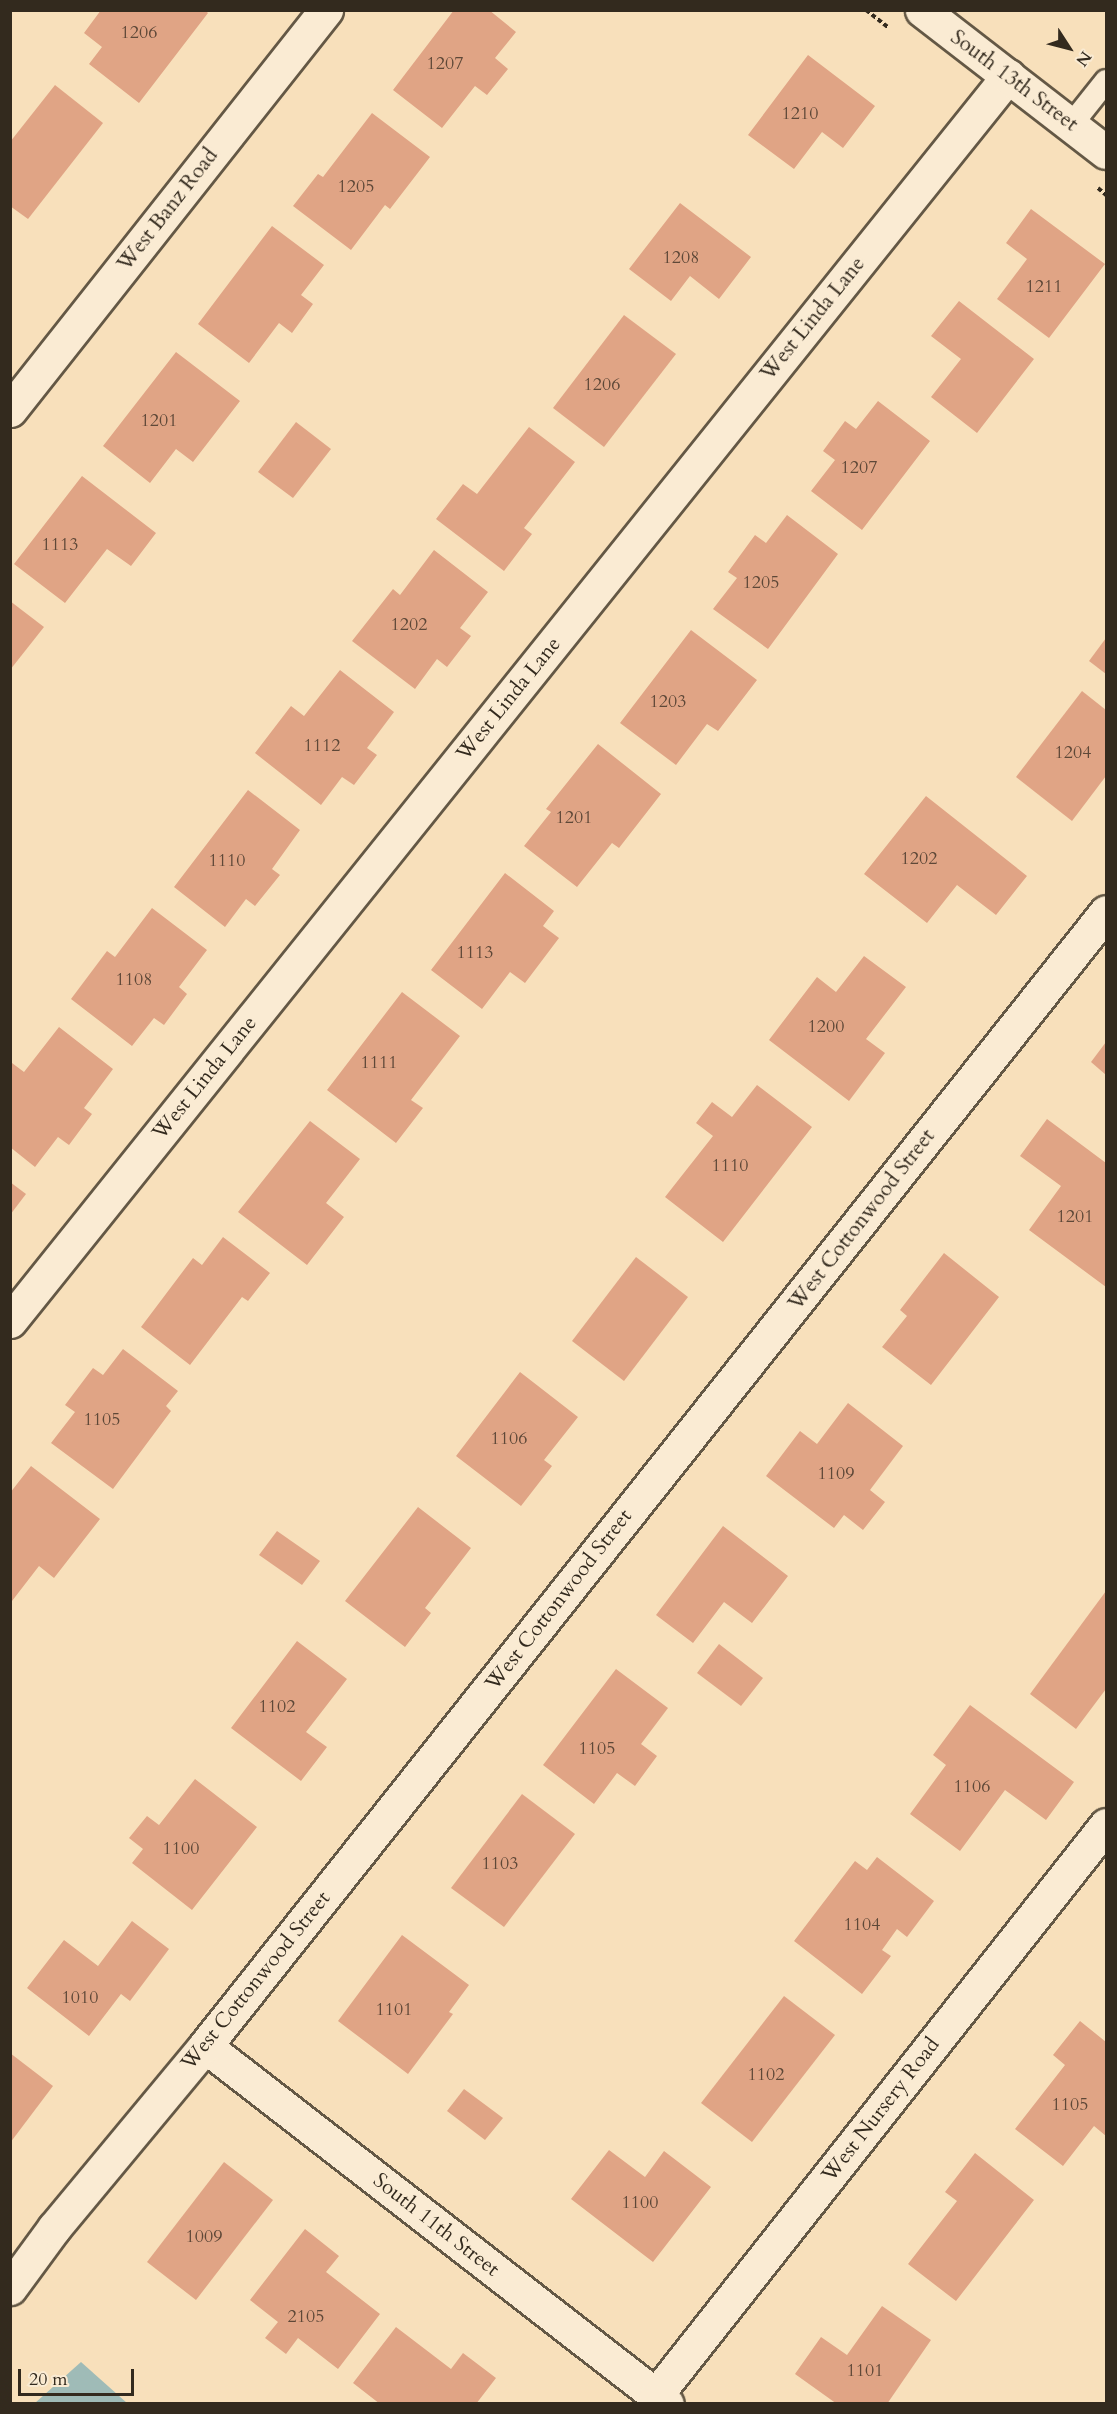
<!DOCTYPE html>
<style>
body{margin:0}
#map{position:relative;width:1117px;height:2414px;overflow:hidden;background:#f8e0bb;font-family:Cardo,serif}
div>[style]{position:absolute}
.water>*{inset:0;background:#9fbbb7}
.building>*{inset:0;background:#e0a485}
.path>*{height:4px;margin-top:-2px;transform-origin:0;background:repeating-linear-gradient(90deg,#332a1e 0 4.5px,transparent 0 7.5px)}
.roads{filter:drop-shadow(2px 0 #645845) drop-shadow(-2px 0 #645845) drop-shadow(0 2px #645845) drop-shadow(0 -2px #645845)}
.service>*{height:22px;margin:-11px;padding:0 11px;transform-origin:11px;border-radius:11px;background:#faebd3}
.minor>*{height:33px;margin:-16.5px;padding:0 16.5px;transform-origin:16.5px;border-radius:16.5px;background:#faebd3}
.tertiary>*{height:33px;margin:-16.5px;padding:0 16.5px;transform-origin:16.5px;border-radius:16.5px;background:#faebd3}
span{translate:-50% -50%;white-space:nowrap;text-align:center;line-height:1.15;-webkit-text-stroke:5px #faebd3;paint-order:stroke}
.number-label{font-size:18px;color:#5e4838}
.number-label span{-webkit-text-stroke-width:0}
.street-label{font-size:21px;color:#332a1e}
.frame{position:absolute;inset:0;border:12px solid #332a1e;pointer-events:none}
.north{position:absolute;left:1039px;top:18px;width:60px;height:60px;-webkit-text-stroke:4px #faebd3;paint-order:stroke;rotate:126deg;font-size:16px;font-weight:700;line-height:24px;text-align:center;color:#332a1e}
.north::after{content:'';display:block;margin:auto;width:21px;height:27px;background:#332a1e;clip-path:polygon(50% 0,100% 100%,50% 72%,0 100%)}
.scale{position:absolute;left:18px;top:2369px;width:116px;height:27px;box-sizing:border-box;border:3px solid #332a1e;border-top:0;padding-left:8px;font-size:18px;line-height:21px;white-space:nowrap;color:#332a1e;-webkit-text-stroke:4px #faebd3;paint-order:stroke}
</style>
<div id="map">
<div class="water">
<i style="clip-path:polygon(81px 2362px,127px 2403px,35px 2403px)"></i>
</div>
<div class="building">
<i style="clip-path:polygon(101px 10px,205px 10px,208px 13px,139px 103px,89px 64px,102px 47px,84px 33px)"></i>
<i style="clip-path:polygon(454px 10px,489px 10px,516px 32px,495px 58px,508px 69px,487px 95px,475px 86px,442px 128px,393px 90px)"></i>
<i style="clip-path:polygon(808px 55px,875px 106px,843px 148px,822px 132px,794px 169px,748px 135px)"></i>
<i style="clip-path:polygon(55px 85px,103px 123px,28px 219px,10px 206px,10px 142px)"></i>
<i style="clip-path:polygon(372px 113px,430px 157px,390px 209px,385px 205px,351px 250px,293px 206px,318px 174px,323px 177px)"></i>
<i style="clip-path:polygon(680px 203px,751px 257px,719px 299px,690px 276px,671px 301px,629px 269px)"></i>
<i style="clip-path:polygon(1031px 209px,1105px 264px,1049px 338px,997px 299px,1027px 259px,1006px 243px)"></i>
<i style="clip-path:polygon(272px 226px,324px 265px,301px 295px,313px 304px,292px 333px,279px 323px,249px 363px,198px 324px)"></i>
<i style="clip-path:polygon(959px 301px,1034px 359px,977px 433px,931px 397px,961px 359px,931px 336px)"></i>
<i style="clip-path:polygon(624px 315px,676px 354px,604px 447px,553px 408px)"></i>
<i style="clip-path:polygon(176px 352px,240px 401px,193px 462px,176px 449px,150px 483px,103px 446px)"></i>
<i style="clip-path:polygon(878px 401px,930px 441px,862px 530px,811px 491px,835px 460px,823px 451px,845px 421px,856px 429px)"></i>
<i style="clip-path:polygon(296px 422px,331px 449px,293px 498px,258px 472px)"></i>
<i style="clip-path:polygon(529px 427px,575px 462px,524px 528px,532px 534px,504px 571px,436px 519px,463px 484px,477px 494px)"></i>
<i style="clip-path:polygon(82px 476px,156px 533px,131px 566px,107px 549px,65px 603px,14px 564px)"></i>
<i style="clip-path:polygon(787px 515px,838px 554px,768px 649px,713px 609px,737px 578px,728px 572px,755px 535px,766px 543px)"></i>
<i style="clip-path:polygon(434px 550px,488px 592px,460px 628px,471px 636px,447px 667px,437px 659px,415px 689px,352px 641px,393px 589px,400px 595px)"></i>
<i style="clip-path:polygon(10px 601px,44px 627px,10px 670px)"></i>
<i style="clip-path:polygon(691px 630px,757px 680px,718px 731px,707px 724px,676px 765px,620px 723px)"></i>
<i style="clip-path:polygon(1106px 638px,1106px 674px,1089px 661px)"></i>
<i style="clip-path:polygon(340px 670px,394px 712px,367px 748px,377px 755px,354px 785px,342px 777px,321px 805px,255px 753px,291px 706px,304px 716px)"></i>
<i style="clip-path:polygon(1082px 691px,1106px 710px,1106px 776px,1072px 821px,1016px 777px)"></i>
<i style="clip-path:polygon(598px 744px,661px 794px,619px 848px,612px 843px,577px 887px,524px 846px,551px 812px,546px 809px)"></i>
<i style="clip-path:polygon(248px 790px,300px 830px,272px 869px,280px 875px,255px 906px,246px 899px,225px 927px,174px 887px)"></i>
<i style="clip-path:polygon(926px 796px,1027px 876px,996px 915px,957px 885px,927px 923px,864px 874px)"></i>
<i style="clip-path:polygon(505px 873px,554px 911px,543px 926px,559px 938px,525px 983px,510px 972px,482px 1009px,431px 970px)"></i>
<i style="clip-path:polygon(152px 908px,207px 950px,179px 987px,187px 994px,164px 1025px,154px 1018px,132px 1046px,71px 999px,107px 951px,115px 957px)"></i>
<i style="clip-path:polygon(864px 956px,906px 987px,866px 1039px,885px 1053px,849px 1101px,769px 1040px,817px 977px,836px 992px)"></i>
<i style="clip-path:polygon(402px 992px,460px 1036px,411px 1100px,423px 1108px,396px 1143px,327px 1090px)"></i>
<i style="clip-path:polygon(59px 1027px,113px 1069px,84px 1108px,92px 1114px,69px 1145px,58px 1137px,35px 1167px,10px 1147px,10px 1065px,12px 1063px,24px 1072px)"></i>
<i style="clip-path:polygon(1106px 1042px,1106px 1075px,1091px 1062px)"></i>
<i style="clip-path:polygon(757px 1085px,812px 1127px,723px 1242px,665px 1197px,713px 1136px,696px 1123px,712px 1102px,732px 1117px)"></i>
<i style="clip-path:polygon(1047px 1119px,1106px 1163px,1106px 1287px,1029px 1230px,1061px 1186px,1020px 1156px)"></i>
<i style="clip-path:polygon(310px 1121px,360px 1159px,326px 1203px,344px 1217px,307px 1265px,238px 1212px)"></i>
<i style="clip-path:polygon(10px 1182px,26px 1194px,10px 1215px)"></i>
<i style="clip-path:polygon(223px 1237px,270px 1273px,248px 1301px,242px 1297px,190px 1365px,141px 1327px,193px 1258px,202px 1265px)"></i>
<i style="clip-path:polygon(944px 1253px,999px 1297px,931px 1385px,882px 1347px,907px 1316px,900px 1310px)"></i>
<i style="clip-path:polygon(636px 1257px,688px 1297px,624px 1381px,572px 1341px)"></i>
<i style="clip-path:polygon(123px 1349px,178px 1391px,166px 1406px,171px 1411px,113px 1489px,51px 1443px,75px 1412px,65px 1405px,93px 1368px,103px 1375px)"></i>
<i style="clip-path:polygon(520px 1372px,578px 1417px,544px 1460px,552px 1466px,521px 1506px,456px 1456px)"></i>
<i style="clip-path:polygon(848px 1403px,903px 1446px,870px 1490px,885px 1502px,863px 1530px,844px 1515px,834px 1528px,766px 1476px,800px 1431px,817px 1444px)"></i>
<i style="clip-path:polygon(31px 1466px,100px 1519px,54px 1578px,39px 1566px,12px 1601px,10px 1493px)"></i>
<i style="clip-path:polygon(418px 1507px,471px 1548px,425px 1608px,431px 1613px,405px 1647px,345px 1601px)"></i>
<i style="clip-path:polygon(723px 1526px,788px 1576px,752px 1623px,724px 1602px,693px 1643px,656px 1615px)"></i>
<i style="clip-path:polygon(277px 1531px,320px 1561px,302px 1585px,259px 1555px)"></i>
<i style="clip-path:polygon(1106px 1591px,1106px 1689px,1076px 1729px,1030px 1694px)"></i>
<i style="clip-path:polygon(297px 1641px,347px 1679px,306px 1732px,327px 1747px,301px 1781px,231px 1728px)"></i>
<i style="clip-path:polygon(719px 1644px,763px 1678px,741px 1706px,697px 1673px)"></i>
<i style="clip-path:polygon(616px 1669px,668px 1708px,641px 1744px,657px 1756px,635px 1786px,617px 1773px,594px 1804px,543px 1765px)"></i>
<i style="clip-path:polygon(970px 1705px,1074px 1782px,1046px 1820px,1005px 1790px,960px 1851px,910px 1814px,946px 1765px,933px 1755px)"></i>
<i style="clip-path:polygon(195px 1779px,257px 1827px,192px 1910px,132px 1863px,143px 1849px,129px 1838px,147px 1816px,159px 1825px)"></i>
<i style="clip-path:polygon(522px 1794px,575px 1834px,504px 1927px,451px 1888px)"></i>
<i style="clip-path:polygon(877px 1857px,934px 1901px,907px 1937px,897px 1929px,882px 1950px,891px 1956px,862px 1994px,794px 1941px,855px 1861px,867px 1870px)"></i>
<i style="clip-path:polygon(132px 1921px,169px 1949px,130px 2001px,121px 1994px,89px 2036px,27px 1988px,64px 1940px,98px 1966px)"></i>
<i style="clip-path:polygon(402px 1935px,469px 1985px,449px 2012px,453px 2014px,408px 2074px,338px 2021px)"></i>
<i style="clip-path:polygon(784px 1996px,835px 2035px,752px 2142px,701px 2103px)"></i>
<i style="clip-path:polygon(1080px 2021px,1106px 2042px,1106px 2136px,1094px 2126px,1063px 2166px,1015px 2129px,1065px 2065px,1053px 2055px)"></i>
<i style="clip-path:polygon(10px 2053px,53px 2086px,10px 2143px)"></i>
<i style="clip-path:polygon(464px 2089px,503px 2118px,485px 2140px,447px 2111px)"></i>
<i style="clip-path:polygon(609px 2150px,645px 2177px,664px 2151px,711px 2187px,653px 2262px,571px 2199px)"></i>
<i style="clip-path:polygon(975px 2153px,1034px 2200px,956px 2301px,908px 2264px,957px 2201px,945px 2192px)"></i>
<i style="clip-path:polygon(224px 2162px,273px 2200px,196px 2300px,147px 2262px)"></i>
<i style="clip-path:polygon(305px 2229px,339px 2256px,326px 2272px,380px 2314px,338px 2369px,298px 2338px,286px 2354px,265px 2338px,278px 2322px,250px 2300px)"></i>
<i style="clip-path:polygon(882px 2306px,931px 2340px,887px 2404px,837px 2404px,795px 2374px,821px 2337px,847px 2355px)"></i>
<i style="clip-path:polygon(396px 2327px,451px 2369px,463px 2353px,496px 2378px,476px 2404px,380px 2404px,353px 2383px)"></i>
</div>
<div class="path">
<i style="left:866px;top:10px;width:29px;rotate:38deg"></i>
<i style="left:1098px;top:188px;width:11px;rotate:41deg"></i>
</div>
<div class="roads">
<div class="service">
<i style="left:1071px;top:125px;width:56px;rotate:-51.5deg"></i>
</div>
<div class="minor">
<i style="left:10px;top:410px;width:510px;rotate:-51.69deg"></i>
<i style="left:10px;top:1321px;width:1596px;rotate:-51.28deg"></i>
<i style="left:205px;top:2046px;width:584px;rotate:37.77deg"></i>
<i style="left:10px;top:2288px;width:74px;rotate:-53.7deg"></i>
<i style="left:54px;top:2228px;width:236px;rotate:-50.3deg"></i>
<i style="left:205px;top:2046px;width:1448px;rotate:-51.53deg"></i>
<i style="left:656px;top:2395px;width:726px;rotate:-51.71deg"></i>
</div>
<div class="tertiary">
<i style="left:922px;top:10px;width:232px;rotate:37.7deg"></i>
</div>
</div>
<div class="number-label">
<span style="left:139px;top:33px">1206</span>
<span style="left:445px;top:64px">1207</span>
<span style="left:800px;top:114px">1210</span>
<span style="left:356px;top:187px">1205</span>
<span style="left:681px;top:258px">1208</span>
<span style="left:1044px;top:287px">1211</span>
<span style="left:602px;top:385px">1206</span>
<span style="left:159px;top:421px">1201</span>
<span style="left:859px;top:468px">1207</span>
<span style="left:60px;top:545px">1113</span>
<span style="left:761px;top:583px">1205</span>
<span style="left:409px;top:625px">1202</span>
<span style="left:668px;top:702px">1203</span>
<span style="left:322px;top:746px">1112</span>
<span style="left:1073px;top:753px">1204</span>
<span style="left:574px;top:818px">1201</span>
<span style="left:919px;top:859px">1202</span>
<span style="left:227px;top:861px">1110</span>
<span style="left:475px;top:953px">1113</span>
<span style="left:134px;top:980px">1108</span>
<span style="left:826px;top:1027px">1200</span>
<span style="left:379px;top:1063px">1111</span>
<span style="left:730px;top:1166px">1110</span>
<span style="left:1075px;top:1217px">1201</span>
<span style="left:102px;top:1420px">1105</span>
<span style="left:509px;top:1439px">1106</span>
<span style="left:836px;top:1474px">1109</span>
<span style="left:277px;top:1707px">1102</span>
<span style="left:597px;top:1749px">1105</span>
<span style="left:972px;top:1787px">1106</span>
<span style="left:181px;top:1849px">1100</span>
<span style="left:500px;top:1864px">1103</span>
<span style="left:862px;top:1925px">1104</span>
<span style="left:80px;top:1998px">1010</span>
<span style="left:394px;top:2010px">1101</span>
<span style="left:766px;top:2075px">1102</span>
<span style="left:1070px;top:2105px">1105</span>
<span style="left:640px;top:2203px">1100</span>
<span style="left:204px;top:2237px">1009</span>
<span style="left:306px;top:2317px">2105</span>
<span style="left:865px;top:2371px">1101</span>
</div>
<div class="street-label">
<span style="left:1014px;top:81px;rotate:37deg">South 13th Street</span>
<span style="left:168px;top:210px;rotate:-52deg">West Banz Road</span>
<span style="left:813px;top:319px;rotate:-51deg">West Linda Lane</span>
<span style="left:509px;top:699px;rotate:-51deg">West Linda Lane</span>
<span style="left:205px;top:1078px;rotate:-51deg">West Linda Lane</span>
<span style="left:862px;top:1220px;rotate:-52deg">West Cottonwood Street</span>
<span style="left:559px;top:1600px;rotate:-52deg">West Cottonwood Street</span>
<span style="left:256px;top:1981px;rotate:-51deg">West Cottonwood Street</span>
<span style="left:881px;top:2110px;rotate:-52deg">West Nursery Road</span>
<span style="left:436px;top:2225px;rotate:38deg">South 11th Street</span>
</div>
<div class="frame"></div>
<div class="north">N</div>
<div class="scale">20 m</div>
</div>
